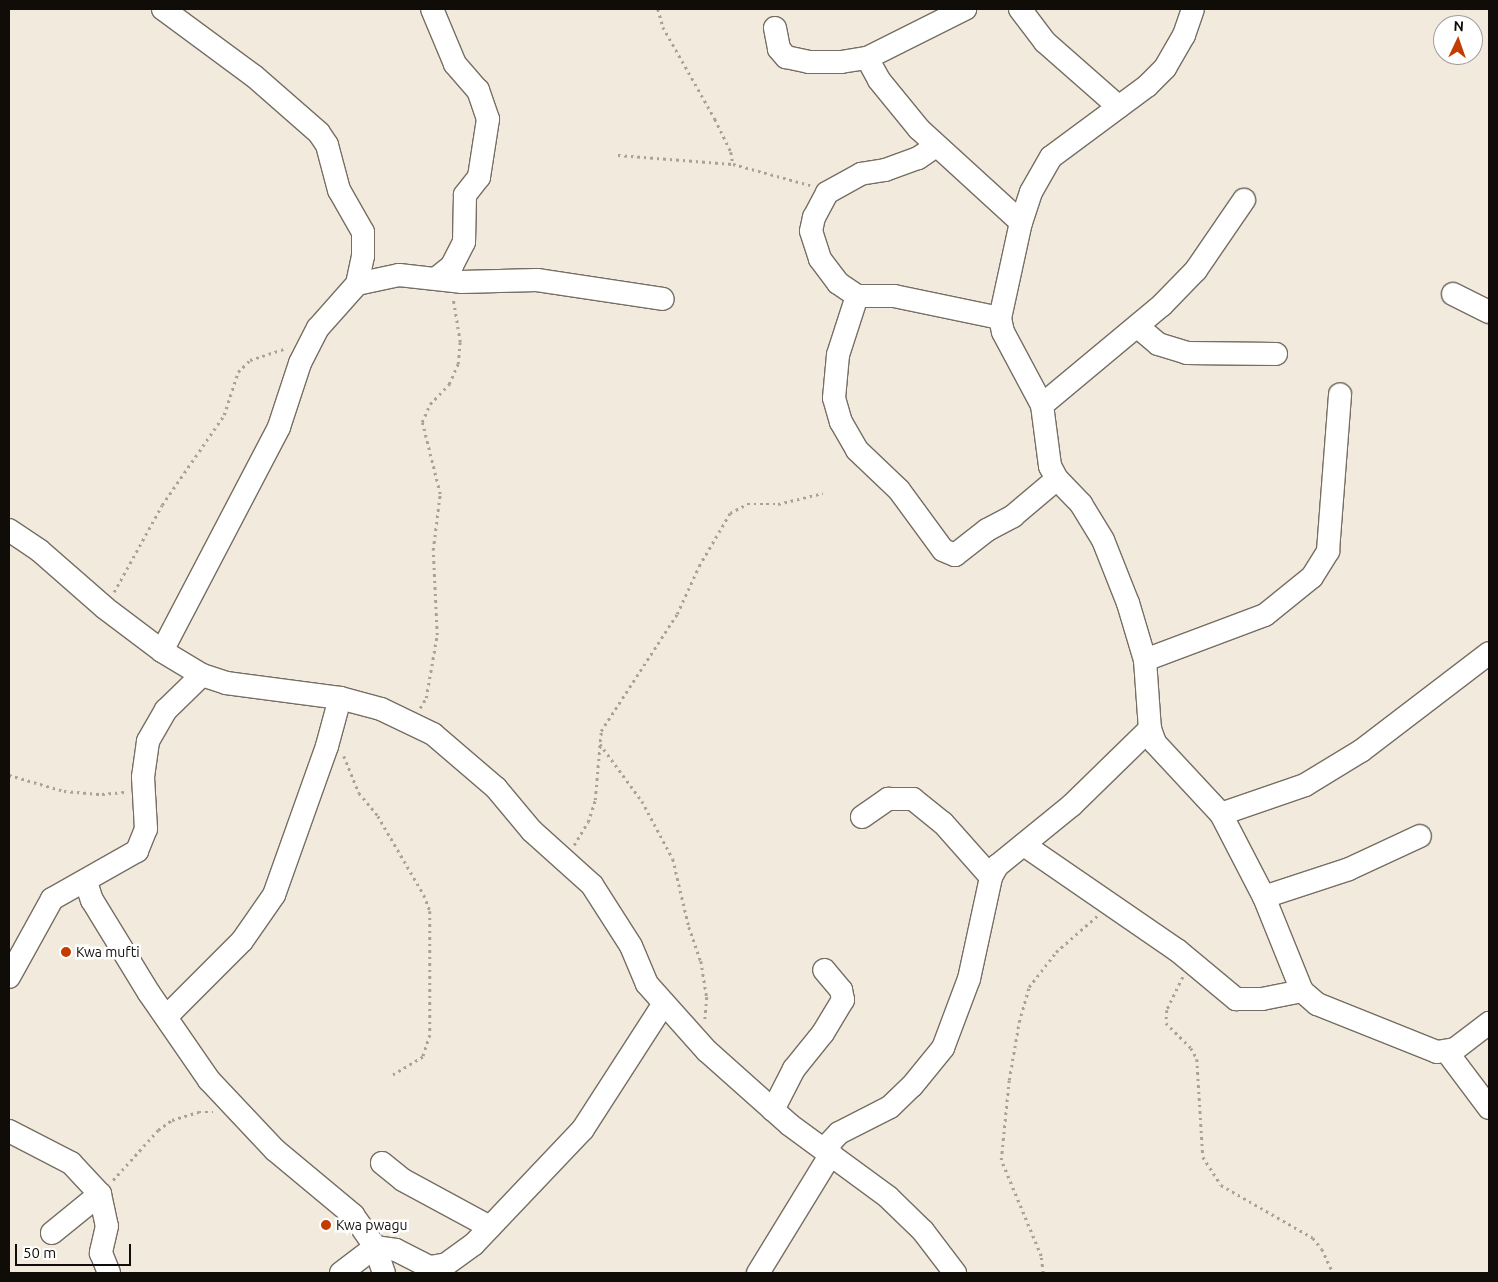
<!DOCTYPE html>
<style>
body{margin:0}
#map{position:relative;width:1498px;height:1282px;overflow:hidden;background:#f3eade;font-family:Ubuntu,sans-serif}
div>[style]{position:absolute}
.path>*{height:2.5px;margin-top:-1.25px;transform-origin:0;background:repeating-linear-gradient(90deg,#a9a298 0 2.5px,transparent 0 6.5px)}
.roads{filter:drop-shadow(1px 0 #766e63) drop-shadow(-1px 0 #766e63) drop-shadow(0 1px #766e63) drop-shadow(0 -1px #766e63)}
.minor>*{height:22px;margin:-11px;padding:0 11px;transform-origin:11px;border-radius:11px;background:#fff}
.dots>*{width:14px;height:14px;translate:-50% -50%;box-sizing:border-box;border:2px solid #fff;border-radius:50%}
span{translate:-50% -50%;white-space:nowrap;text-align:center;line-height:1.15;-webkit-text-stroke:5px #fff;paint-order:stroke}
.poi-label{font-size:14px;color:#100d09}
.left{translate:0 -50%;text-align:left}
.frame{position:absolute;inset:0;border:10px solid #100d09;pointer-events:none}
.north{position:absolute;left:1433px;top:15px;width:50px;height:50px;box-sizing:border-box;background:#fff;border:1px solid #9f9e9d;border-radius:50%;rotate:3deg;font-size:14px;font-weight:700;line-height:20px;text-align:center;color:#100d09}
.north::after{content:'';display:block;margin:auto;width:18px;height:22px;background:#c33c00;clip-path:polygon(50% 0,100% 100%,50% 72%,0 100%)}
.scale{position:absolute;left:15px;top:1244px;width:116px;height:22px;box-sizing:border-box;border:2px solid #100d09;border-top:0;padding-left:6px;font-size:15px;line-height:18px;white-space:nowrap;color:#100d09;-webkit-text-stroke:4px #fff;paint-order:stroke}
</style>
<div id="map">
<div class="path">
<i style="left:658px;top:9px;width:19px;rotate:74deg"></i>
<i style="left:663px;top:27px;width:106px;rotate:60.5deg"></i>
<i style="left:715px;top:119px;width:37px;rotate:64deg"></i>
<i style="left:731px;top:152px;width:12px;rotate:81deg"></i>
<i style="left:618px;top:155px;width:115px;rotate:4.5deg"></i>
<i style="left:733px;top:164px;width:80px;rotate:15.3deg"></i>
<i style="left:114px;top:592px;width:99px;rotate:-61.1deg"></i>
<i style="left:162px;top:505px;width:109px;rotate:-55.4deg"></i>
<i style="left:224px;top:415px;width:45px;rotate:-72deg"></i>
<i style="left:238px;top:372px;width:17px;rotate:-45deg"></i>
<i style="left:250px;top:360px;width:39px;rotate:-18deg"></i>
<i style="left:420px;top:708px;width:12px;rotate:-59deg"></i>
<i style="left:426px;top:698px;width:64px;rotate:-80.1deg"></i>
<i style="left:437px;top:635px;width:85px;rotate:-92.7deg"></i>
<i style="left:433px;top:550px;width:56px;rotate:-82.9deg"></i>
<i style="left:440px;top:494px;width:74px;rotate:-104deg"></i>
<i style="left:422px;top:422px;width:20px;rotate:-66deg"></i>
<i style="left:430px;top:404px;width:28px;rotate:-46deg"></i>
<i style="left:449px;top:384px;width:22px;rotate:-66deg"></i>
<i style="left:458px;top:364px;width:22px;rotate:-85deg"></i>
<i style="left:460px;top:342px;width:44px;rotate:-99.2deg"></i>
<i style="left:600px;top:744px;width:71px;rotate:53.6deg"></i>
<i style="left:642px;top:801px;width:66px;rotate:61.9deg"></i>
<i style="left:673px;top:859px;width:70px;rotate:76.8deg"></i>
<i style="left:689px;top:927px;width:36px;rotate:71deg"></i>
<i style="left:701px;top:961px;width:36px;rotate:81deg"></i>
<i style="left:707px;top:997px;width:23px;rotate:95deg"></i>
<i style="left:344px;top:756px;width:40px;rotate:68deg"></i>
<i style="left:359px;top:793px;width:30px;rotate:50deg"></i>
<i style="left:378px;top:816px;width:91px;rotate:59.8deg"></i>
<i style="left:424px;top:895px;width:17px;rotate:69deg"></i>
<i style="left:430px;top:911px;width:124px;rotate:90deg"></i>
<i style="left:430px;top:1035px;width:23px;rotate:108deg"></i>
<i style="left:423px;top:1057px;width:35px;rotate:149deg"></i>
<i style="left:9px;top:775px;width:57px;rotate:16.2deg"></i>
<i style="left:64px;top:791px;width:38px;rotate:5deg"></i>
<i style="left:102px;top:794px;width:23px;rotate:-5deg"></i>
<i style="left:574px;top:845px;width:27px;rotate:-59deg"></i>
<i style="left:588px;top:822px;width:23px;rotate:-72deg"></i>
<i style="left:595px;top:800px;width:69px;rotate:-85deg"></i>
<i style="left:601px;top:731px;width:140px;rotate:-57deg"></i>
<i style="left:677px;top:614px;width:53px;rotate:-65.4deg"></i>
<i style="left:699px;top:566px;width:61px;rotate:-59.7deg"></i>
<i style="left:730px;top:513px;width:19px;rotate:-28deg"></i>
<i style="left:747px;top:504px;width:31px"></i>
<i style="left:778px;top:504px;width:46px;rotate:-13.7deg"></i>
<i style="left:1183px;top:977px;width:37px;rotate:116deg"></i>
<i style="left:1167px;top:1010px;width:13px;rotate:94deg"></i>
<i style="left:1166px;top:1023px;width:35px;rotate:45deg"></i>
<i style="left:1191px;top:1048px;width:13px;rotate:61deg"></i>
<i style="left:1197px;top:1059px;width:98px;rotate:86.5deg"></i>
<i style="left:1203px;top:1157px;width:33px;rotate:57deg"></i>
<i style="left:1221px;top:1185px;width:106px;rotate:29.9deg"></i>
<i style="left:1313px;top:1238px;width:14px;rotate:51deg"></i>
<i style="left:1322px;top:1249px;width:26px;rotate:65deg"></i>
<i style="left:113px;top:1180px;width:67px;rotate:-48deg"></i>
<i style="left:158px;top:1130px;width:17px;rotate:-36deg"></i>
<i style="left:172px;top:1120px;width:28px;rotate:-17deg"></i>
<i style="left:199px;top:1112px;width:14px"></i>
<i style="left:1043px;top:1273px;width:17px;rotate:-97deg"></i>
<i style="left:1041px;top:1256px;width:104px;rotate:-112.6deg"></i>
<i style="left:1001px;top:1160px;width:80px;rotate:-84.3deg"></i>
<i style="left:1009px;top:1080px;width:59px;rotate:-80.2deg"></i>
<i style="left:1019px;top:1022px;width:36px;rotate:-74deg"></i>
<i style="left:1029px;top:987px;width:44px;rotate:-52.4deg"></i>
<i style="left:1056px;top:952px;width:55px;rotate:-41.3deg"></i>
</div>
<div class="roads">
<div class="minor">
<i style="left:163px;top:9px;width:113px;rotate:36.4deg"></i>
<i style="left:254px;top:76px;width:86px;rotate:41.2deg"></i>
<i style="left:319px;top:133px;width:14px;rotate:56deg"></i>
<i style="left:327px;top:145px;width:47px;rotate:75.1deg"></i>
<i style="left:339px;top:190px;width:48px;rotate:60.3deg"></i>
<i style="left:363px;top:232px;width:24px;rotate:90deg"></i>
<i style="left:363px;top:256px;width:29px;rotate:102deg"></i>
<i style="left:432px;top:9px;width:60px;rotate:67.3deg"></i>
<i style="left:455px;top:64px;width:35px;rotate:49deg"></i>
<i style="left:478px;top:90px;width:31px;rotate:71deg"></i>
<i style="left:488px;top:119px;width:59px;rotate:98.8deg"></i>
<i style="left:479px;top:177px;width:23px;rotate:128deg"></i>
<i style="left:465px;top:195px;width:47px;rotate:91.2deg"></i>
<i style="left:464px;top:242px;width:27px;rotate:117deg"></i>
<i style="left:452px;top:266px;width:18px;rotate:142deg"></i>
<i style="left:1020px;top:9px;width:41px;rotate:52.9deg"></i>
<i style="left:1045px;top:42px;width:98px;rotate:41.3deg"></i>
<i style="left:1193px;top:9px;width:28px;rotate:109deg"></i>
<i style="left:1184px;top:35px;width:38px;rotate:120deg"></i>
<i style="left:1165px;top:68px;width:25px;rotate:135deg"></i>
<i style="left:1147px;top:86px;width:119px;rotate:143.5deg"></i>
<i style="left:1051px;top:157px;width:40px;rotate:119.7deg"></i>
<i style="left:1031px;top:192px;width:32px;rotate:108deg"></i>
<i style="left:1021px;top:222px;width:98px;rotate:102.3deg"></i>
<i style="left:1000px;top:318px;width:14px;rotate:78deg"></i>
<i style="left:1003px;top:332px;width:83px;rotate:61.9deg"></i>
<i style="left:1042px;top:405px;width:62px;rotate:82.5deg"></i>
<i style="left:1050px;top:466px;width:15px;rotate:62deg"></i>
<i style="left:1057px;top:479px;width:35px;rotate:46deg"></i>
<i style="left:1081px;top:504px;width:42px;rotate:58.6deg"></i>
<i style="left:1103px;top:540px;width:68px;rotate:68.4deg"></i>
<i style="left:1128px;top:603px;width:59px;rotate:73.4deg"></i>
<i style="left:1145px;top:660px;width:69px;rotate:85.9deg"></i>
<i style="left:1150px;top:729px;width:15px;rotate:70deg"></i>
<i style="left:1155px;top:743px;width:97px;rotate:47.1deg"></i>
<i style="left:1221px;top:814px;width:93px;rotate:62.6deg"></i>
<i style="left:1264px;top:897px;width:101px;rotate:68deg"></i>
<i style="left:1302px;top:991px;width:20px;rotate:41deg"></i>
<i style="left:1317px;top:1004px;width:129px;rotate:21.8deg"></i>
<i style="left:1437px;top:1052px;width:18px;rotate:-9deg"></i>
<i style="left:1455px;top:1049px;width:43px;rotate:-37.4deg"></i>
<i style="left:775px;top:28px;width:21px;rotate:79deg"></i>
<i style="left:779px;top:49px;width:11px;rotate:49deg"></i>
<i style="left:786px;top:57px;width:24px;rotate:12deg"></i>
<i style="left:809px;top:62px;width:32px"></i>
<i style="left:841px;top:62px;width:26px;rotate:-9deg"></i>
<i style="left:867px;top:58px;width:110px;rotate:-26.6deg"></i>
<i style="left:867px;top:58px;width:25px;rotate:61deg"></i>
<i style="left:879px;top:80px;width:63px;rotate:50.8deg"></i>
<i style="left:919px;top:129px;width:138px;rotate:42.4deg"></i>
<i style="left:936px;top:146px;width:22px;rotate:146deg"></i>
<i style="left:918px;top:158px;width:35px;rotate:160deg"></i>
<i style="left:885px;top:170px;width:24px;rotate:171deg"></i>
<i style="left:861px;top:174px;width:39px;rotate:151deg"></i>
<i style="left:827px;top:193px;width:27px;rotate:118deg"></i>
<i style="left:814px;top:217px;width:14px;rotate:102deg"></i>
<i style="left:811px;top:231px;width:29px;rotate:72deg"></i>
<i style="left:820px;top:259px;width:30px;rotate:53deg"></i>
<i style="left:838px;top:283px;width:23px;rotate:34deg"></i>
<i style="left:857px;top:296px;width:37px"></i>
<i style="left:894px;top:296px;width:108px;rotate:11.7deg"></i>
<i style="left:1453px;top:294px;width:40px;rotate:26.6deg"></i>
<i style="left:857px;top:296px;width:62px;rotate:107.9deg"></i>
<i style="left:838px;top:355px;width:43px;rotate:95.3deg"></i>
<i style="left:834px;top:398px;width:25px;rotate:74deg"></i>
<i style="left:841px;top:422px;width:32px;rotate:60deg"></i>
<i style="left:857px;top:450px;width:58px;rotate:43.6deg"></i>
<i style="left:899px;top:490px;width:74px;rotate:53.7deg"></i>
<i style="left:943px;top:550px;width:13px;rotate:23deg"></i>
<i style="left:955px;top:555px;width:41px;rotate:-38deg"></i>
<i style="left:987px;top:530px;width:30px;rotate:-28deg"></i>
<i style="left:1013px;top:516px;width:57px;rotate:-40.1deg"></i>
<i style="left:1138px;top:327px;width:26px;rotate:40deg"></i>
<i style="left:1158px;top:344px;width:30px;rotate:17deg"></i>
<i style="left:1187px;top:353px;width:89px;rotate:0.6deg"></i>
<i style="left:1042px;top:405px;width:156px;rotate:-39.8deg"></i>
<i style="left:1162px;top:305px;width:49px;rotate:-45.8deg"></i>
<i style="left:1196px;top:270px;width:85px;rotate:-55.6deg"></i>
<i style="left:9px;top:530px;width:37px;rotate:34deg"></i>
<i style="left:40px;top:551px;width:86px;rotate:41.2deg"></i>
<i style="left:105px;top:608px;width:71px;rotate:37deg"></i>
<i style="left:162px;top:651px;width:47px;rotate:31deg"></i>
<i style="left:202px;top:675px;width:25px;rotate:18deg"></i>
<i style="left:226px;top:683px;width:115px;rotate:7.5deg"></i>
<i style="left:340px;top:698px;width:42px;rotate:15deg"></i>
<i style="left:381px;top:709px;width:58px;rotate:25.7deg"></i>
<i style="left:433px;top:734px;width:83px;rotate:40.6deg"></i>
<i style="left:496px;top:788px;width:56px;rotate:50.1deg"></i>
<i style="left:532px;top:831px;width:81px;rotate:42deg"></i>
<i style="left:592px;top:885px;width:72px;rotate:57.4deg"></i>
<i style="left:631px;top:946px;width:41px;rotate:67.2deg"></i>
<i style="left:647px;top:984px;width:90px;rotate:48.2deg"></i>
<i style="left:707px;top:1051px;width:111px;rotate:41.7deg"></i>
<i style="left:790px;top:1125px;width:122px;rotate:36.3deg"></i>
<i style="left:888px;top:1197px;width:49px;rotate:44.2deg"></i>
<i style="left:923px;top:1231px;width:53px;rotate:52.7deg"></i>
<i style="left:162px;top:651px;width:253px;rotate:-62.4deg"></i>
<i style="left:279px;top:427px;width:67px;rotate:-71.8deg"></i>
<i style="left:300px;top:363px;width:39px;rotate:-63deg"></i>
<i style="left:318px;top:328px;width:59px;rotate:-48.4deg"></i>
<i style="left:357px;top:284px;width:43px;rotate:-12.1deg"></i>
<i style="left:399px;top:275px;width:62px;rotate:6.4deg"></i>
<i style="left:461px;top:282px;width:76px;rotate:-1.5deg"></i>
<i style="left:537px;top:280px;width:127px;rotate:8.6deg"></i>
<i style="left:1145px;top:660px;width:128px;rotate:-20.6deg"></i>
<i style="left:1265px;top:615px;width:60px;rotate:-39deg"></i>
<i style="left:1312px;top:577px;width:31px;rotate:-58deg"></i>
<i style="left:1328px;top:551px;width:157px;rotate:-85.6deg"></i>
<i style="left:1221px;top:814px;width:89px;rotate:-19deg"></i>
<i style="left:1305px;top:785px;width:66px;rotate:-31.3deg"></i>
<i style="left:1361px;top:751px;width:161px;rotate:-37.4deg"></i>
<i style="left:862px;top:817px;width:32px;rotate:-35deg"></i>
<i style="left:888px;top:799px;width:25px"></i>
<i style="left:913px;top:799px;width:38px;rotate:39deg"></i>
<i style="left:943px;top:823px;width:72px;rotate:48.4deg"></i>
<i style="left:1024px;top:845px;width:186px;rotate:34.5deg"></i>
<i style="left:1177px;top:950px;width:77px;rotate:39.7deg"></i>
<i style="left:1236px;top:999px;width:26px"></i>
<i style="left:1262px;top:999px;width:41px;rotate:-11.3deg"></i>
<i style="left:86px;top:882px;width:19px;rotate:72deg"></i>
<i style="left:92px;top:900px;width:109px;rotate:58.5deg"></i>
<i style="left:149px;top:993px;width:106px;rotate:55.4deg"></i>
<i style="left:209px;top:1080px;width:96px;rotate:46.7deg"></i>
<i style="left:275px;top:1150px;width:102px;rotate:39.8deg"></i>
<i style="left:353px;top:1215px;width:39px;rotate:55deg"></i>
<i style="left:375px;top:1247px;width:28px;rotate:71deg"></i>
<i style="left:1264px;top:897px;width:89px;rotate:-18.2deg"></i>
<i style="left:1349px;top:869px;width:78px;rotate:-24.9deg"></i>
<i style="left:9px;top:977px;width:89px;rotate:-61.1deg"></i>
<i style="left:52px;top:899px;width:98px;rotate:-29.5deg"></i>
<i style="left:137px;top:851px;width:24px;rotate:-68deg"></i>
<i style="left:146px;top:829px;width:52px;rotate:-93.3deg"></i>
<i style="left:143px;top:777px;width:36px;rotate:-82deg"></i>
<i style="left:148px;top:741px;width:36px;rotate:-60deg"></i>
<i style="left:166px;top:710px;width:50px;rotate:-44.2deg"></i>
<i style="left:166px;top:1017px;width:107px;rotate:-45deg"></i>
<i style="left:242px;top:941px;width:56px;rotate:-55.2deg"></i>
<i style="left:274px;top:895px;width:158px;rotate:-70.4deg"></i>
<i style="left:327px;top:746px;width:50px;rotate:-74.8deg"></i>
<i style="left:1447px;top:1052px;width:70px;rotate:53.1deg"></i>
<i style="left:773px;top:1110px;width:46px;rotate:-62.9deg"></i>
<i style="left:794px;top:1069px;width:46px;rotate:-51.1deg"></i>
<i style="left:823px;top:1033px;width:39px;rotate:-59deg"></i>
<i style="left:843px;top:1000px;width:10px;rotate:-101deg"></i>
<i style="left:841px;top:990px;width:26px;rotate:-130deg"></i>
<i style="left:9px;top:1131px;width:70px;rotate:27.3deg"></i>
<i style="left:71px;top:1163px;width:42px;rotate:46.9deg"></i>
<i style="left:100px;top:1194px;width:33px;rotate:78deg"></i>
<i style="left:107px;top:1226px;width:28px;rotate:103deg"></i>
<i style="left:101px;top:1253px;width:22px;rotate:68deg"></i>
<i style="left:824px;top:1149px;width:22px;rotate:-47deg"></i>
<i style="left:839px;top:1133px;width:57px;rotate:-27deg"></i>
<i style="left:890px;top:1107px;width:30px;rotate:-44deg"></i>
<i style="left:912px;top:1086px;width:49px;rotate:-50.8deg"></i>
<i style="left:943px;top:1048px;width:74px;rotate:-69.4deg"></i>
<i style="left:969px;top:979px;width:104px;rotate:-77.8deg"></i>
<i style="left:991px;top:877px;width:13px;rotate:-61deg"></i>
<i style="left:997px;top:866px;width:97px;rotate:-39.1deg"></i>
<i style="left:1072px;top:805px;width:109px;rotate:-44.3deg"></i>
<i style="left:382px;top:1163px;width:27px;rotate:39deg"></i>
<i style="left:403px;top:1180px;width:99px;rotate:28.4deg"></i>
<i style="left:52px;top:1233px;width:62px;rotate:-39.1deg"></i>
<i style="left:341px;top:1273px;width:43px;rotate:-37.4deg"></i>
<i style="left:375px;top:1247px;width:21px;rotate:8deg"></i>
<i style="left:396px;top:1250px;width:38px;rotate:27deg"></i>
<i style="left:430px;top:1267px;width:13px;rotate:-9deg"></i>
<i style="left:434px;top:1273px;width:49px;rotate:-35.9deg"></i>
<i style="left:474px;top:1244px;width:158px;rotate:-46.5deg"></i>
<i style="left:583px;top:1129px;width:148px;rotate:-57.2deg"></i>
<i style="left:758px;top:1273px;width:140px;rotate:-58.5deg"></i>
</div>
</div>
<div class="dots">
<i style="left:66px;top:952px;background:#c33c00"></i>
<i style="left:326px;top:1225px;background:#c33c00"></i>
</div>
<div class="poi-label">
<span class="left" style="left:76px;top:952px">Kwa mufti</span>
<span class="left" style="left:336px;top:1225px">Kwa pwagu</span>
</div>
<div class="frame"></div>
<div class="north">N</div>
<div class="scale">50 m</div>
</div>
